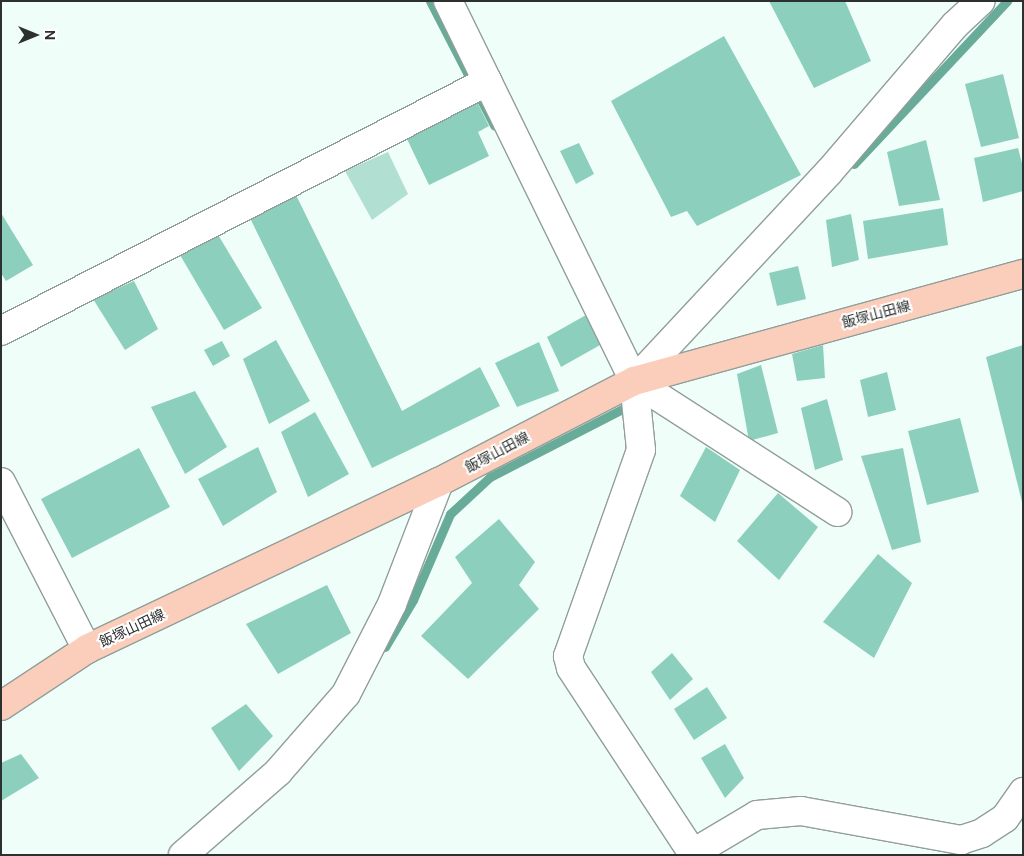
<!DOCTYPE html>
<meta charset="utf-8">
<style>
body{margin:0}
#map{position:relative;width:1024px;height:856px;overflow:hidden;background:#f0fef9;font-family:"DM Sans","Noto Sans JP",sans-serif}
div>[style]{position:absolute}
.green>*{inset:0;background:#b1dfd1}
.stream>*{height:9px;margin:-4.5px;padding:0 4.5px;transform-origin:4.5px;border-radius:4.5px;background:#69ab99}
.building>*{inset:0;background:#8dcfbd}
.roads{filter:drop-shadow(1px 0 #929e9a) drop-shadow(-1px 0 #929e9a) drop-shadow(0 1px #929e9a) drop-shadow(0 -1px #929e9a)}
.minor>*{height:28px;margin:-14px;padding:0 14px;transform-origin:14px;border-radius:14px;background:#fff}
.major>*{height:28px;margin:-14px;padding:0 14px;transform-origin:14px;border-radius:14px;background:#fbcebb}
span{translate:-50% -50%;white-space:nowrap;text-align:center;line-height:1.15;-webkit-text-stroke:4px #fff;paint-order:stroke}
.street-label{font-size:14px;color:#2c312f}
.frame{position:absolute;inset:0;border:2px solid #2c312f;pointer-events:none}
.north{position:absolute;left:10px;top:10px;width:50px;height:50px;-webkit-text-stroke:4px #fff;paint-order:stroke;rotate:90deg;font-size:14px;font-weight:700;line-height:20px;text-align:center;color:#2c312f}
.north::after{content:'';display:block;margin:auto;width:18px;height:22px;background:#2c312f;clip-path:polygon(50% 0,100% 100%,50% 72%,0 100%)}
</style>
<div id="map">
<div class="green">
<i style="clip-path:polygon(388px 152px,408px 194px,372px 220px,345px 171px)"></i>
</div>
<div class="stream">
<i style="left:430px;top:1px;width:140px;rotate:62.7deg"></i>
<i style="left:854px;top:164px;width:224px;rotate:-46.8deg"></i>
<i style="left:385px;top:647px;width:55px;rotate:-59.2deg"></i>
<i style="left:413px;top:600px;width:94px;rotate:-66.7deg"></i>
<i style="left:450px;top:514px;width:54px;rotate:-42.8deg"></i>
<i style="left:490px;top:477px;width:151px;rotate:-27.2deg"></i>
</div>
<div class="building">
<i style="clip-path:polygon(769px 1px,845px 1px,871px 61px,814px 88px)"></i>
<i style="clip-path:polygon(724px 36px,801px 175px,697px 226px,687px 211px,671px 217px,611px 101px)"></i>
<i style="clip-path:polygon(1003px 74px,1019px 138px,981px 147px,965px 84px)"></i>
<i style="clip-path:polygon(477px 102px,489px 126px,478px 132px,489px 156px,429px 185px,406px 137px)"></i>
<i style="clip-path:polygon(926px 140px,940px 200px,899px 206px,887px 152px)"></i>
<i style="clip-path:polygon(579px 143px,594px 174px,576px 184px,560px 151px)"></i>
<i style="clip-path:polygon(1018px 148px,1023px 167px,1023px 191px,983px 202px,974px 158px)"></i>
<i style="clip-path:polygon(296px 195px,402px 411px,480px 367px,500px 406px,372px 468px,250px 218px)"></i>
<i style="clip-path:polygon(943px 208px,948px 245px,868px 259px,863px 221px)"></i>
<i style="clip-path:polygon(1px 213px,33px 265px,6px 281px,1px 273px)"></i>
<i style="clip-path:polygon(851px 214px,859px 260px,832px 267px,826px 220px)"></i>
<i style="clip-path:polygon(217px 233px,262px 308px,224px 330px,180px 255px)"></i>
<i style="clip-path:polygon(798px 266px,806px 299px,777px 306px,769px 273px)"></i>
<i style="clip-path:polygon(134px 281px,158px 329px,125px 350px,93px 299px)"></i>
<i style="clip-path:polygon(586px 315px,602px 344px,561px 367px,547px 337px)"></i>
<i style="clip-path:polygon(276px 340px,310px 401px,269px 424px,243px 359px)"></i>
<i style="clip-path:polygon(222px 341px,230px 356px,213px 366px,204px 350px)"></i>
<i style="clip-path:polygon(539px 342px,559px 391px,517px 407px,495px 363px)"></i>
<i style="clip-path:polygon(823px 345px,825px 378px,797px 381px,792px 354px)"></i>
<i style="clip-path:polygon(1023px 345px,1023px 502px,1022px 502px,986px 357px)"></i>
<i style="clip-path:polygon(761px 365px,778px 433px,749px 441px,737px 374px)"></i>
<i style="clip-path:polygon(887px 372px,896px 410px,868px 417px,860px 380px)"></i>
<i style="clip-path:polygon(195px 391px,227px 447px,185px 474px,151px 407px)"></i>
<i style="clip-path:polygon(827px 399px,843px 460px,815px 470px,801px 408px)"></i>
<i style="clip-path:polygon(315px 412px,349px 474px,308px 497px,281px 432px)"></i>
<i style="clip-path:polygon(960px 418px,979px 492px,927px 505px,908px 431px)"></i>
<i style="clip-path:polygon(258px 447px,277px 492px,223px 526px,198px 479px)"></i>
<i style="clip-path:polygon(706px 447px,740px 470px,715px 522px,680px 496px)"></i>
<i style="clip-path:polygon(139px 448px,170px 507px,72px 558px,41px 499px)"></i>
<i style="clip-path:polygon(903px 448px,921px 542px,892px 550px,861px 456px)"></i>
<i style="clip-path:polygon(778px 493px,818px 527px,779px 580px,737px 541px)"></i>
<i style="clip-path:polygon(499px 519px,535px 562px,519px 585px,539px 609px,468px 679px,421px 636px,472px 583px,455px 557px)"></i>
<i style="clip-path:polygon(878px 554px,912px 583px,874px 658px,823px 622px)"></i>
<i style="clip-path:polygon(327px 585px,351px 633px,278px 674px,246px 624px)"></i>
<i style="clip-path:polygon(672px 653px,693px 679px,670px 700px,651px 672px)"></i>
<i style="clip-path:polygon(707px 687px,727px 718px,694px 740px,674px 709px)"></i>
<i style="clip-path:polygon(246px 704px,273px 736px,239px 771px,211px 728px)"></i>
<i style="clip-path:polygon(725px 744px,744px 778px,725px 798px,701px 758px)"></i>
<i style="clip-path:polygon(21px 754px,39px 778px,1px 801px,1px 763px)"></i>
</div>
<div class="roads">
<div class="minor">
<i style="left:448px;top:1px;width:423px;rotate:63.9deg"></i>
<i style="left:634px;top:381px;width:69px;rotate:84.2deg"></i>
<i style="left:641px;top:450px;width:219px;rotate:109.5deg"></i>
<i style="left:568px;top:656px;width:12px;rotate:76deg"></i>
<i style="left:571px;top:668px;width:224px;rotate:56.7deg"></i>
<i style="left:1px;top:331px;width:547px;rotate:-27.17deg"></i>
<i style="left:634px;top:381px;width:286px;rotate:-47deg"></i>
<i style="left:829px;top:172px;width:194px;rotate:-49.4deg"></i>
<i style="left:955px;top:25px;width:35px;rotate:-43deg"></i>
<i style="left:634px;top:381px;width:242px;rotate:32.8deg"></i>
<i style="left:1px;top:482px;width:188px;rotate:62.8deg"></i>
<i style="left:693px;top:853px;width:74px;rotate:-30.7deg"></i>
<i style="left:757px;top:815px;width:44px;rotate:-5.2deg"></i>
<i style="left:801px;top:811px;width:163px;rotate:10.3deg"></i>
<i style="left:961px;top:840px;width:22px;rotate:-18deg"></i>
<i style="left:982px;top:833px;width:27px;rotate:-33deg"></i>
<i style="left:1005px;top:818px;width:32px;rotate:-55deg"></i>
<i style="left:183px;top:855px;width:126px;rotate:-41.1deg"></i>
<i style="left:278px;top:772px;width:103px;rotate:-48.9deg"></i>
<i style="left:346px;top:694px;width:101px;rotate:-62.9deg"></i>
<i style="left:392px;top:604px;width:131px;rotate:-68.9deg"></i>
</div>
<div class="major">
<i style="left:1px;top:706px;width:103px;rotate:-33.5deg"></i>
<i style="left:87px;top:649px;width:390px;rotate:-25.4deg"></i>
<i style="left:439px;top:482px;width:220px;rotate:-27.4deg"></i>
<i style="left:634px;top:381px;width:403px;rotate:-15.4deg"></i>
</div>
</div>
<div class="street-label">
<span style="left:876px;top:314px;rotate:-15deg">飯塚山田線</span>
<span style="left:497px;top:452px;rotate:-28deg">飯塚山田線</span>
<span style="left:132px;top:628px;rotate:-25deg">飯塚山田線</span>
</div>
<div class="frame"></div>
<div class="north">N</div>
</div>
